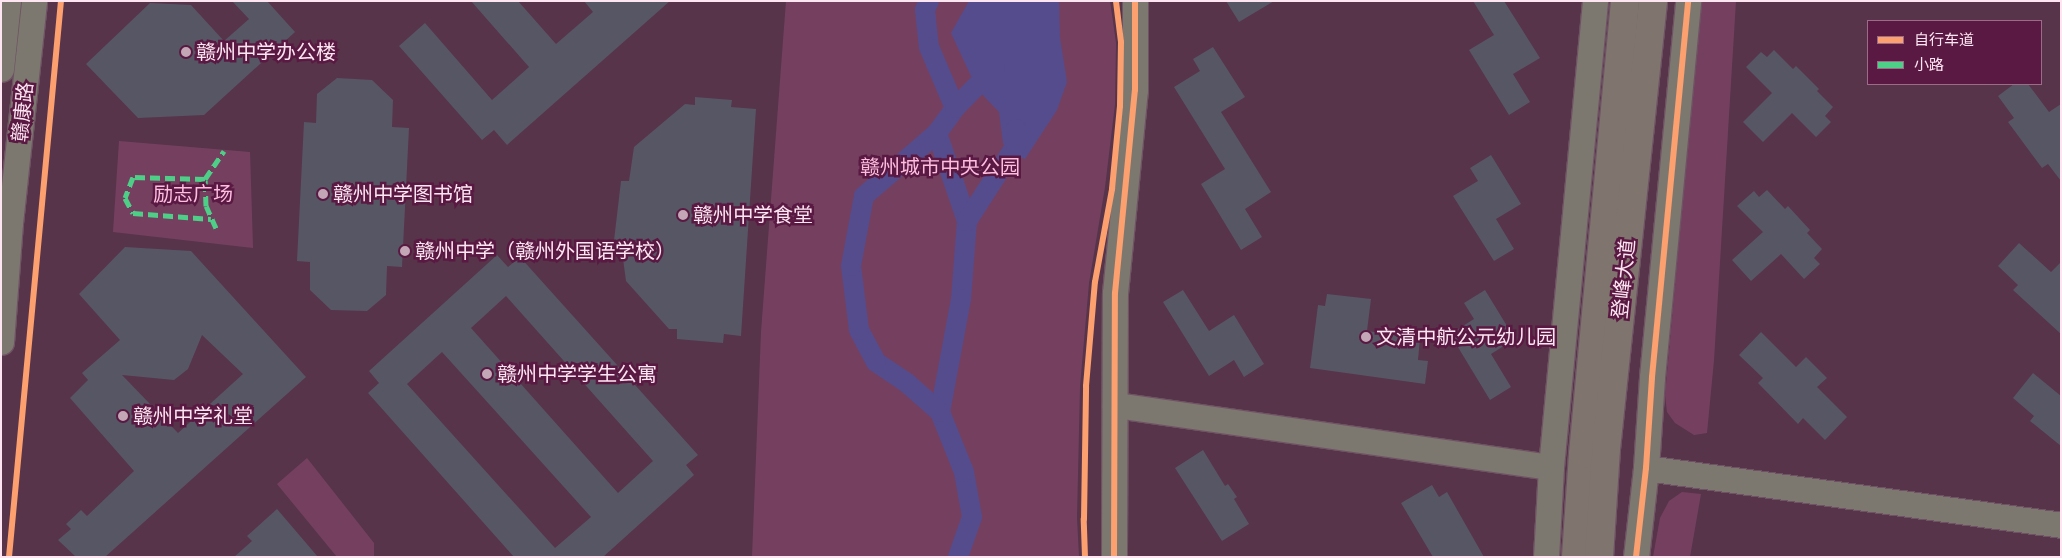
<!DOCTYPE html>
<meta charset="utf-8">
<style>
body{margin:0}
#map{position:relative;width:2062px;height:558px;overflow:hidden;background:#57344a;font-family:Jost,"Noto Sans SC",sans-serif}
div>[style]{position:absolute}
.green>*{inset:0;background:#75405f}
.water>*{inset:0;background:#554c8d}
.canal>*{height:20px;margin:-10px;padding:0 10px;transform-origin:10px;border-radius:10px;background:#554c8d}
.building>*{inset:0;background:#575665}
.roads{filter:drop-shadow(1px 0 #6f5364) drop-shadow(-1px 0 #6f5364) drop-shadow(0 1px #6f5364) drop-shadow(0 -1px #6f5364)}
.secondary>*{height:25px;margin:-12.5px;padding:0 12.5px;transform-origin:12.5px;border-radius:12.5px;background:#7d786f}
.primary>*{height:28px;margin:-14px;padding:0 14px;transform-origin:14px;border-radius:14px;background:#7f756e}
.quiet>*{height:5px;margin-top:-2.5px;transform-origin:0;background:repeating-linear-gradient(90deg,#4dcf88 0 10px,transparent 0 15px)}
.cycleway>*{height:6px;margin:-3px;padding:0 3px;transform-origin:3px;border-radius:3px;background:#fca06f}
.dots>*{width:14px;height:14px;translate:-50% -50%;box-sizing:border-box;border:2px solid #5a1942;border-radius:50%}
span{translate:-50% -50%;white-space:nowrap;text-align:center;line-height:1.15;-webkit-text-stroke:5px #5a1942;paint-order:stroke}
.poi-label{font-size:20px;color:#fee5f2}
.left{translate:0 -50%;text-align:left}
.street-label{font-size:20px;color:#fee5f2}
.park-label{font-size:20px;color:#fcbddf}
.frame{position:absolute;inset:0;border:2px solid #fee5f2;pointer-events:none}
.legend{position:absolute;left:1867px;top:20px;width:175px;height:65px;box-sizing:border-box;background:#5a1942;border:1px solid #9c6b88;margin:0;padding:6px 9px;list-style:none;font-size:15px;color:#fee5f2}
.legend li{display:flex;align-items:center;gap:10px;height:25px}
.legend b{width:25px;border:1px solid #9c6b88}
</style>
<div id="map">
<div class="green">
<i style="clip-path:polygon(786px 1px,1110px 1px,1116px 43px,1115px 104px,1105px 187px,1089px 283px,1080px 386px,1077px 518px,1079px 557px,752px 557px,761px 332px)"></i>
<i style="clip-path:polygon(1701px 1px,1736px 1px,1714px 360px,1707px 433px,1694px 435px,1675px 423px,1667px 412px,1665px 395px)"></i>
<i style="clip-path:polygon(119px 141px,250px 152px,253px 248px,113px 232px)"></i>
<i style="clip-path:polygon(307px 458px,374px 543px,374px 557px,337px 557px,277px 484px)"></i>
<i style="clip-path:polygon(1682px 492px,1701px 494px,1690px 557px,1653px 557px,1660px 518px,1669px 501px)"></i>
</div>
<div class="water">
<i style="clip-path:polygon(969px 1px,1059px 1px,1060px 38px,1067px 82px,1057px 110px,1025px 159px,1008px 153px,1003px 143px,999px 112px,977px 89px,951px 33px)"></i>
</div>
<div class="canal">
<i style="left:929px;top:1px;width:10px;rotate:114deg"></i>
<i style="left:925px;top:10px;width:37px;rotate:84deg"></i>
<i style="left:929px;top:47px;width:66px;rotate:66.9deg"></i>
<i style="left:937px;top:133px;width:93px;rotate:71.2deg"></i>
<i style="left:967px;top:221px;width:78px;rotate:94.4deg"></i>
<i style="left:961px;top:299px;width:115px;rotate:100.5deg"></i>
<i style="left:967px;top:221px;width:90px;rotate:-57.2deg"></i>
<i style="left:1016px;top:145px;width:16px;rotate:-90deg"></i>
<i style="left:958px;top:557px;width:42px;rotate:-70.7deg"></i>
<i style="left:972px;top:517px;width:46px;rotate:-100.1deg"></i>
<i style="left:964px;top:472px;width:65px;rotate:-111.8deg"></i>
<i style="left:940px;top:412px;width:44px;rotate:-138.7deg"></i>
<i style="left:907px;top:383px;width:37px;rotate:-146deg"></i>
<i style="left:876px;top:362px;width:36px;rotate:-118deg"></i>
<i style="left:859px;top:330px;width:64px;rotate:-97.1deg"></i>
<i style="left:851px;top:266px;width:71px;rotate:-79.5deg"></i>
<i style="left:864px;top:196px;width:96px;rotate:-40.8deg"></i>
<i style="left:937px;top:133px;width:31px;rotate:-54deg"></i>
<i style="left:955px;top:108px;width:57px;rotate:-45.7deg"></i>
</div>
<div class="building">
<i style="clip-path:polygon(232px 1px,267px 1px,295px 32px,204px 115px,138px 118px,86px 64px,150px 3px,191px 5px,224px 41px,249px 19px)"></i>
<i style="clip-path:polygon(471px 1px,518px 1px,556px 44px,593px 12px,584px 1px,670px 1px,507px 145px,494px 130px,482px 140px,399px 46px,425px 23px,492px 100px,529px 67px)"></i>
<i style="clip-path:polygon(1226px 1px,1274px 1px,1239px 22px)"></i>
<i style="clip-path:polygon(1473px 1px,1504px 1px,1540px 58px,1513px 74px,1530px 102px,1509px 115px,1469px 50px,1494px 35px)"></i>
<i style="clip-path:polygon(1213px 47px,1245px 97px,1221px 112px,1271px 192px,1245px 209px,1262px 237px,1241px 250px,1201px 184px,1225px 169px,1174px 87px,1200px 71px,1193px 59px)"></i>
<i style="clip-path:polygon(1774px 50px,1793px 69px,1796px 66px,1819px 89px,1817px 91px,1833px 107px,1825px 116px,1831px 122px,1816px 137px,1792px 113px,1763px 142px,1743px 122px,1772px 93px,1746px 67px,1761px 52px,1767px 57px)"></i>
<i style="clip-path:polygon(337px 78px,372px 80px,393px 100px,392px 127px,409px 128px,402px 267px,387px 266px,386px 295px,367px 311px,331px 310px,310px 290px,310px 262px,297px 261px,304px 122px,316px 123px,317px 94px)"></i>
<i style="clip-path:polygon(2014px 84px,2028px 84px,2049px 112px,2061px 104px,2061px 181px,2048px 164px,2042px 168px,2008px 122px,2014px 118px,1998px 96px)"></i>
<i style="clip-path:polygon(695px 97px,732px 100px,731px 107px,756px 109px,741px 336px,724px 334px,723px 343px,677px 339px,677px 329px,669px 329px,626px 281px,622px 251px,613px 249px,621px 181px,629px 181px,634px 147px,685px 104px,695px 105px)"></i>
<i style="clip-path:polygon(1491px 155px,1521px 204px,1496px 219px,1514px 249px,1494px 261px,1453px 196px,1478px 181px,1470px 168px)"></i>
<i style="clip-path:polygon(1767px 190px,1785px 209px,1788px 206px,1810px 230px,1807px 233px,1822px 249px,1814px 258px,1820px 264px,1804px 279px,1781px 254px,1751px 281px,1732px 260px,1763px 232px,1737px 206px,1754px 191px,1759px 197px)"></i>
<i style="clip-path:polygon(2019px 243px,2051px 272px,2061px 262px,2061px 334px,2013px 290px,2018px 285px,1998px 266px)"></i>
<i style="clip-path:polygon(evenodd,125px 247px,191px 251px,306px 377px,105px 557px,76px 557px,58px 540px,71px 529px,66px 524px,81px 510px,87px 516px,134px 471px,70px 398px,88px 380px,82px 373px,120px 340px,79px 294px,125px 247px,202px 335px,243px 374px,178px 433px,122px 375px,174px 380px,188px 369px,202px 335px)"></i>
<i style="clip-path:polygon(evenodd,497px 255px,508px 267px,520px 257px,698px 455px,686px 465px,694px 475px,603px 557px,514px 557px,368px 393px,379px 383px,369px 371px,497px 255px,506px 296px,653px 461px,618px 493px,471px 328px,506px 296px,497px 255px,442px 352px,591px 517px,555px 548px,407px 384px,442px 352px)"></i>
<i style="clip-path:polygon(1183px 290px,1209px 331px,1234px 315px,1264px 364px,1244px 377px,1234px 360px,1209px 376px,1163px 302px)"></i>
<i style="clip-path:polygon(1485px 290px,1515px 339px,1491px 354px,1511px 387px,1490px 400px,1450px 334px,1474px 319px,1464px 303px)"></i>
<i style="clip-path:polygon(1327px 294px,1371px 299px,1367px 331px,1420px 338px,1418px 360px,1428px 361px,1425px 384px,1310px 368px,1318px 305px,1325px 306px)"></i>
<i style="clip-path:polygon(1761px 332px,1796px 367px,1806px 357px,1827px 378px,1817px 387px,1847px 417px,1825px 440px,1803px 418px,1798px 424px,1758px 383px,1763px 378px,1739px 355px)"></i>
<i style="clip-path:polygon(2033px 373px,2061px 396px,2061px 446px,2030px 421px,2034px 416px,2013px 398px)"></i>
<i style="clip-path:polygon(1203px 450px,1225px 486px,1228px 484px,1237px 497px,1234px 499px,1249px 524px,1222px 541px,1175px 468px)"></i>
<i style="clip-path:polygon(1432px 485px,1439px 497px,1447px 492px,1484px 557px,1433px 557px,1401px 503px)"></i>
<i style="clip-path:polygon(277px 509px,318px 557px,234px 557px,252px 541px,247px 536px)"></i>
</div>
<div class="roads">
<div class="secondary">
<i style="left:1px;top:69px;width:68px;rotate:-84.1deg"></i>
<i style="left:1px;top:342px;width:119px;rotate:-85.7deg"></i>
<i style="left:10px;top:223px;width:223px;rotate:-83.8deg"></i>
<i style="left:1115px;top:405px;width:440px;rotate:8.1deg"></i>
<i style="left:1646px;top:468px;width:419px;rotate:7.8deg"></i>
<i style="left:1114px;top:557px;width:264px;rotate:-89.8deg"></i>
<i style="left:1115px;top:293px;width:204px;rotate:-84.4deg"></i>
<i style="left:1135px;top:90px;width:89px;rotate:-90deg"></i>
<i style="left:1546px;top:557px;width:90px;rotate:-86.8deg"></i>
<i style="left:1551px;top:467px;width:468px;rotate:-84.6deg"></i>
<i style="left:1636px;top:557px;width:90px;rotate:-83.6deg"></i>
<i style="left:1646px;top:468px;width:91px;rotate:-86.2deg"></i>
<i style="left:1652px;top:377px;width:378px;rotate:-84.5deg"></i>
</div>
<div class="primary">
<i style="left:1576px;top:557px;width:103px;rotate:-86.1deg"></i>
<i style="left:1583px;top:454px;width:455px;rotate:-84.7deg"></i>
<i style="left:1599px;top:557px;width:108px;rotate:-86.3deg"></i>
<i style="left:1606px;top:449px;width:450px;rotate:-84deg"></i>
</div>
</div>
<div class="quiet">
<i style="left:205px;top:179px;width:72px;rotate:-178.4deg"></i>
<i style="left:133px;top:177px;width:22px;rotate:111deg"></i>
<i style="left:125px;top:198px;width:17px;rotate:62deg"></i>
<i style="left:133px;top:213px;width:78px;rotate:4.4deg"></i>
<i style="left:216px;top:228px;width:24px;rotate:-114deg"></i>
<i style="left:206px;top:206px;width:27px;rotate:-92deg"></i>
<i style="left:205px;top:179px;width:34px;rotate:-56deg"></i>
</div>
<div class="cycleway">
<i style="left:9px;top:557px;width:558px;rotate:-84.66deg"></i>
<i style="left:1085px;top:557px;width:38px;rotate:-92deg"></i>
<i style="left:1084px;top:519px;width:133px;rotate:-89.1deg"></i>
<i style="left:1086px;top:386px;width:104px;rotate:-85.1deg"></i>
<i style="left:1095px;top:282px;width:95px;rotate:-79.6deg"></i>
<i style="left:1112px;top:189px;width:83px;rotate:-84.5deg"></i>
<i style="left:1120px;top:106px;width:64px;rotate:-89.1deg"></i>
<i style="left:1121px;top:42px;width:41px;rotate:-97deg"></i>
<i style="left:1114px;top:557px;width:264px;rotate:-89.8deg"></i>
<i style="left:1115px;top:293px;width:204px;rotate:-84.4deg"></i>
<i style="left:1135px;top:90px;width:89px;rotate:-90deg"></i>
<i style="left:1636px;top:557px;width:90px;rotate:-83.6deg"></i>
<i style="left:1646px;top:468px;width:91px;rotate:-86.2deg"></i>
<i style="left:1652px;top:377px;width:378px;rotate:-84.5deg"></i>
</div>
<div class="dots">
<i style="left:186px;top:52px;background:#c4a7b7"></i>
<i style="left:323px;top:194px;background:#c4a7b7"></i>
<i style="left:683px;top:215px;background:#c4a7b7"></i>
<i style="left:405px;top:251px;background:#c4a7b7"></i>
<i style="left:1366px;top:337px;background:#c4a7b7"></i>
<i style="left:487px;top:374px;background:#c4a7b7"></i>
<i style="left:123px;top:416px;background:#c4a7b7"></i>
</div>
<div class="poi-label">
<span class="left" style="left:196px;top:52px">赣州中学办公楼</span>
<span class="left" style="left:333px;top:194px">赣州中学图书馆</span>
<span class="left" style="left:693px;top:215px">赣州中学食堂</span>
<span class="left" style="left:415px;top:251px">赣州中学（赣州外国语学校）</span>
<span class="left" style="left:1376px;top:337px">文清中航公元幼儿园</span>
<span class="left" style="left:497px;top:374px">赣州中学学生公寓</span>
<span class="left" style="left:133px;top:416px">赣州中学礼堂</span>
</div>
<div class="street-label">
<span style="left:23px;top:112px;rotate:-84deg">赣康路</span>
<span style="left:1624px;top:279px;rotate:-84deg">登峰大道</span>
</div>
<div class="park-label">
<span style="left:940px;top:167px">赣州城市中央公园</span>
<span style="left:193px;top:194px">励志广场</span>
</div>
<div class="frame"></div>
<ul class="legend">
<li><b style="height:6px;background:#fca06f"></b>自行车道</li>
<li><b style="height:6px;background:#4dcf88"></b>小路</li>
</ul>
</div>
